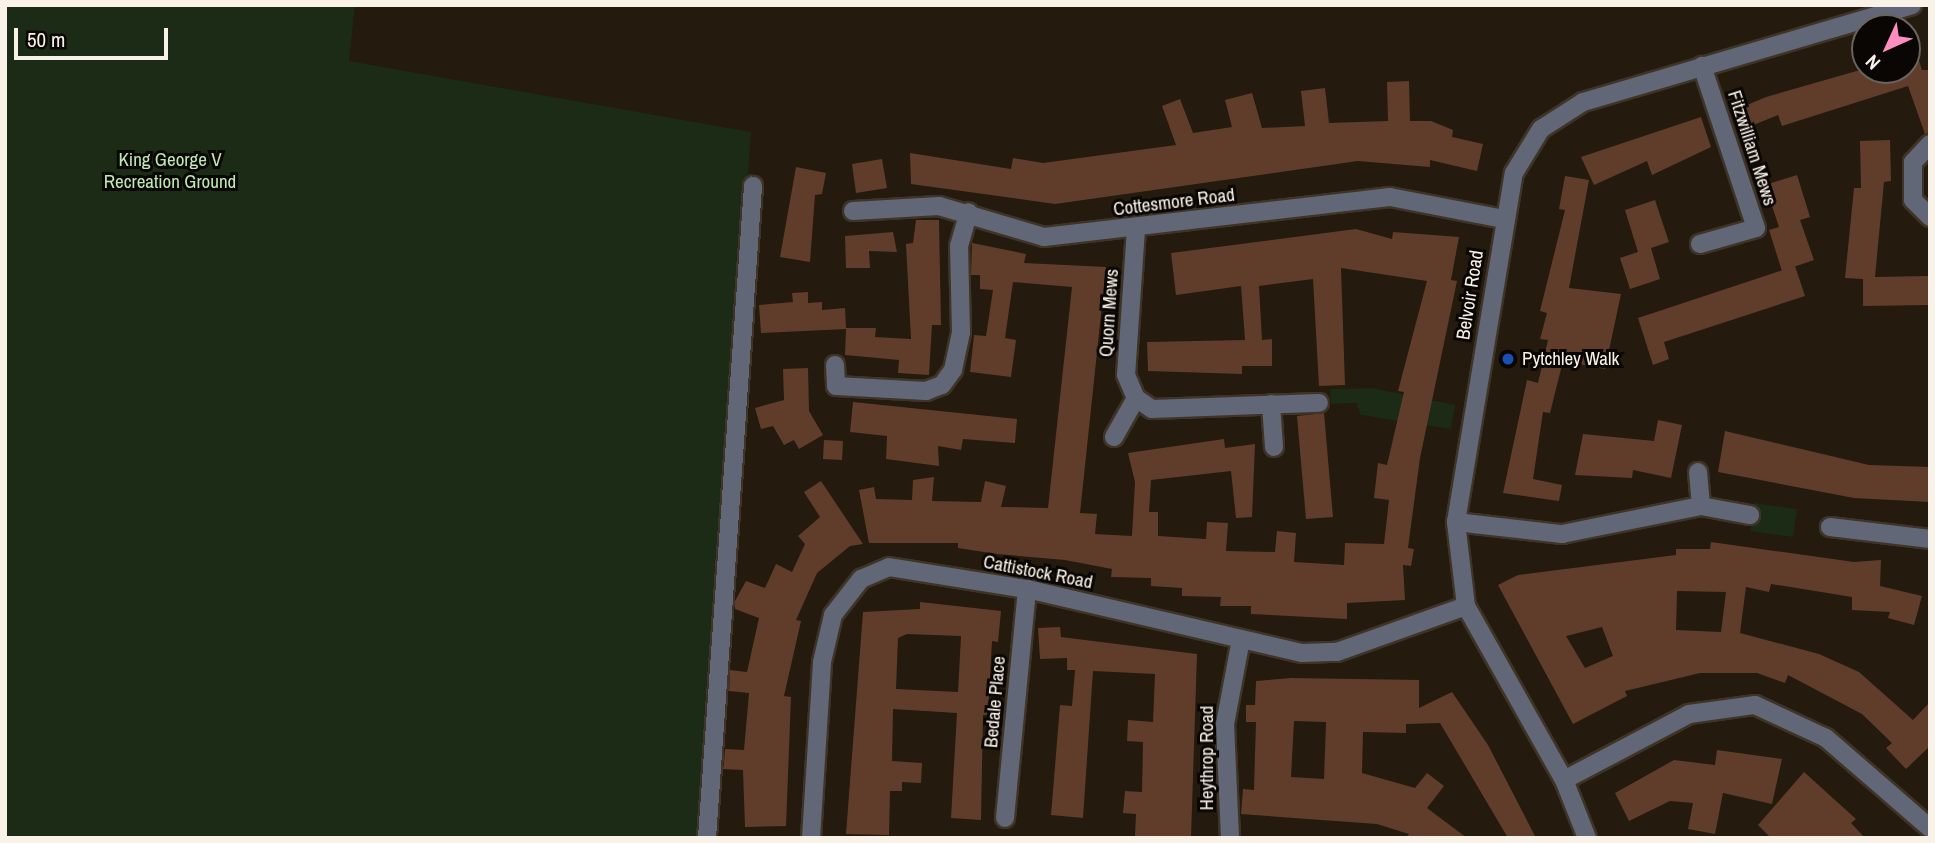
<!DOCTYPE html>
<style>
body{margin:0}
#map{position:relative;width:1935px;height:843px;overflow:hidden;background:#241a0d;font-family:"Archivo Narrow",sans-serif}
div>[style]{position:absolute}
.green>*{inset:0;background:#1b2b15}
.building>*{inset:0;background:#603d2a}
.roads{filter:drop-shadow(2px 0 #3e3427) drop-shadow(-2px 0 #3e3427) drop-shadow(0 2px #3e3427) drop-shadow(0 -2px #3e3427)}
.minor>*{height:18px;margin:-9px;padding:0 9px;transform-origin:9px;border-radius:9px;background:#626777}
.dots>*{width:19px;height:19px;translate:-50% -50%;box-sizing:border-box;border:4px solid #0a0603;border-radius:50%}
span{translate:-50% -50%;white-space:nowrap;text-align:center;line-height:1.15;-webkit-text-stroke:6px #0a0603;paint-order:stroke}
.street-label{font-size:19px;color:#f9f2e9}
.park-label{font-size:19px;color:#bfe9b0}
.poi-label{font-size:19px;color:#f9f2e9}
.left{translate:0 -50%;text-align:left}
.frame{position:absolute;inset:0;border:7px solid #f9f2e9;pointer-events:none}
.north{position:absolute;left:1851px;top:14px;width:70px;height:70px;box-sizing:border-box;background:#0a0603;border:2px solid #6a645f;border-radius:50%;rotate:225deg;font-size:19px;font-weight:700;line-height:28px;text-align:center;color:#f9f2e9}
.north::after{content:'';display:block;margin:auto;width:24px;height:32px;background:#fd8ebf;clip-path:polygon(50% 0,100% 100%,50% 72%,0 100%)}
.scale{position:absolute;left:14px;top:28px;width:154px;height:32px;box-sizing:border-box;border:4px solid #f9f2e9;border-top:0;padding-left:9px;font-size:21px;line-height:24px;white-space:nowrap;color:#f9f2e9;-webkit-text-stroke:5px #0a0603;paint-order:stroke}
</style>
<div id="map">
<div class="green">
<i style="clip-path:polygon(5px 5px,355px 5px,349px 61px,751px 132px,699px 838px,5px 838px)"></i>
<i style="clip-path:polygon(1372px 388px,1455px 405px,1451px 429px,1361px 415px,1356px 403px,1331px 404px,1330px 389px)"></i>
<i style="clip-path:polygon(1754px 503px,1797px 509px,1793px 537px,1750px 531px)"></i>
</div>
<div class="building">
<i style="clip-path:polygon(1910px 33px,1922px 70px,1930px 70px,1930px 133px,1925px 134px,1908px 86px,1782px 126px,1778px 115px,1746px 128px,1738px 109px,1766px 97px,1860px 70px,1907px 70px)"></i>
<i style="clip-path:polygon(1409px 81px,1410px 121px,1431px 121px,1453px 130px,1452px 137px,1483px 144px,1477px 171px,1430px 160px,1430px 167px,1358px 161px,1055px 204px,911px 184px,910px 153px,1011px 169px,1013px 158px,1043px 163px,1176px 145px,1162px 106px,1180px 99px,1193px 133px,1232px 127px,1225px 100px,1252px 93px,1262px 128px,1305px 126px,1301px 91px,1325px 88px,1329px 123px,1388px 121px,1387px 82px)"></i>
<i style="clip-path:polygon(1701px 117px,1711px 147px,1652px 175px,1647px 161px,1594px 185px,1581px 157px)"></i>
<i style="clip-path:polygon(1890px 140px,1891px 181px,1884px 182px,1875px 277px,1930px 276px,1930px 305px,1863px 306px,1863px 279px,1845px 278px,1854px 188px,1861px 188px,1860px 141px)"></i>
<i style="clip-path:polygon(882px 159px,887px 188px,856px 193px,852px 164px)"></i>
<i style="clip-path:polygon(796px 167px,826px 173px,822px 194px,815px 195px,810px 262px,780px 257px)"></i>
<i style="clip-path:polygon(1797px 175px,1810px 217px,1800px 220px,1814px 260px,1782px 271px,1769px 230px,1779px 227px,1765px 185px)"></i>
<i style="clip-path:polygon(1565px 176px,1589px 180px,1569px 288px,1621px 294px,1605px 369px,1563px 361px,1550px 413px,1543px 412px,1533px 479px,1562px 485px,1559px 501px,1503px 493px,1527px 380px,1538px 383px,1548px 340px,1540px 339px,1547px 313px,1540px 311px,1565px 210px,1559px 209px)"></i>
<i style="clip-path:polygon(1655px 200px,1669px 242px,1651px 248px,1660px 279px,1630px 289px,1620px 258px,1638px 252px,1625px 210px)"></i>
<i style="clip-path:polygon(916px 220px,939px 220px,941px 325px,932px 325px,929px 375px,898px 373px,899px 360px,845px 355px,846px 329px,761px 333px,759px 305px,793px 302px,792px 293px,808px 292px,808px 303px,822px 302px,822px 310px,845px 308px,846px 328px,876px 328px,875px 337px,911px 339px,906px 244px,913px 243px)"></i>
<i style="clip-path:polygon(1356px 229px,1392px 239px,1393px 232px,1459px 237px,1451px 280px,1457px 281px,1420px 458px,1408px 548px,1414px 549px,1411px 566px,1403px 565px,1405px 600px,1347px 603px,1347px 619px,1251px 614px,1251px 606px,1220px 606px,1221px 597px,1182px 596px,1182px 588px,1151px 586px,1151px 578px,1111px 577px,1112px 569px,1065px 560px,997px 554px,958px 548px,958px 543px,869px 543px,859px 490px,874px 487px,876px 499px,912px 500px,913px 480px,934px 477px,932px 501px,981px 502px,985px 481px,1006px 486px,1001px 507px,1048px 508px,1072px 287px,1013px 282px,1005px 338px,1016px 340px,1011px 377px,970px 372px,974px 335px,986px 336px,993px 290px,980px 289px,980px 275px,971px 275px,972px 243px,1026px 254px,1024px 263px,1106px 267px,1080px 513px,1097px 514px,1095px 534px,1132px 536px,1135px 482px,1128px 453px,1224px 439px,1225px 448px,1255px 444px,1252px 517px,1236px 518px,1231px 471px,1151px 480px,1149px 512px,1158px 512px,1158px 536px,1206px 539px,1207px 522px,1228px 523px,1226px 551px,1275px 552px,1277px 531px,1296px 533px,1294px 562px,1344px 565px,1345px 543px,1384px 544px,1389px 500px,1374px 498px,1378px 463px,1387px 465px,1404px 392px,1398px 391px,1427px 281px,1341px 268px,1345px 385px,1319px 386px,1313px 279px,1259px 286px,1262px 340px,1272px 339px,1272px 366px,1242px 366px,1242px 374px,1148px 371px,1147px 342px,1245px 340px,1241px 286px,1176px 295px,1171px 253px)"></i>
<i style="clip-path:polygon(893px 232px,897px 252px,869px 251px,870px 268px,846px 268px,845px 236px)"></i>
<i style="clip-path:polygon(1795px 266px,1805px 296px,1664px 342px,1669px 359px,1653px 365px,1638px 318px)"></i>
<i style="clip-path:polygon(808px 368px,809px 411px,823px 435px,799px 449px,794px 440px,784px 445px,773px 426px,761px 429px,755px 408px,784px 400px,783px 369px)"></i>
<i style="clip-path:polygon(853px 402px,1017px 419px,1015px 443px,963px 439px,961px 450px,938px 446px,939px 466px,886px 459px,887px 436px,850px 432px)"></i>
<i style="clip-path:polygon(1324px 413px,1333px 517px,1306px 519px,1297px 416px)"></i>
<i style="clip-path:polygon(1658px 420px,1682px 425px,1671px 478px,1633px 470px,1632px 478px,1575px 475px,1583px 434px,1654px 441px)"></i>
<i style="clip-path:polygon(1725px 431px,1869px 465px,1930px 467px,1930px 502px,1854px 498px,1718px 472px)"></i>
<i style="clip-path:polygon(824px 440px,843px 441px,842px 460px,823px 459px)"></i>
<i style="clip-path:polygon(821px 481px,863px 544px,850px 546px,817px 573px,796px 620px,801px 621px,784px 696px,791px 697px,786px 826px,745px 827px,743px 770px,723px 769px,724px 762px,725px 749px,744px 750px,749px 693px,729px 691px,730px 670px,747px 672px,759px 618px,735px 609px,735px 601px,746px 581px,765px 588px,776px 564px,792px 572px,805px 544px,798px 536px,820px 517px,804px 492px)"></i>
<i style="clip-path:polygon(evenodd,1711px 542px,1854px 562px,1881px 560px,1880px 586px,1922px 596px,1914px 625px,1888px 618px,1890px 612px,1852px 610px,1852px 597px,1771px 584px,1769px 592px,1746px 587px,1740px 633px,1819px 654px,1859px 672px,1913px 720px,1930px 702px,1930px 746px,1906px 769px,1886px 748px,1892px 743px,1862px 714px,1788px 675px,1785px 683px,1757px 673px,1700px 673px,1625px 691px,1627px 696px,1573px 724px,1498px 585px,1518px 575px,1676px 555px,1676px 549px,1710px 549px,1711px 542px,1677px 591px,1726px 592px,1721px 632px,1676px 630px,1677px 591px,1711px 542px,1602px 627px,1613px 656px,1585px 668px,1566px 636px,1602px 627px)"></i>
<i style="clip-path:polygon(evenodd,920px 602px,1001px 611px,998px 642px,992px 641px,988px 715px,983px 715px,981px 820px,951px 818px,957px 713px,893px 709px,892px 761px,922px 763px,921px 783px,902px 782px,902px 791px,890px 791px,889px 835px,846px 834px,863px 612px,920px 609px,920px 602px,907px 634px,961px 636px,958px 692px,896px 689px,898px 638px,907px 634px)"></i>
<i style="clip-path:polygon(1060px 627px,1061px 637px,1197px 654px,1191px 838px,1135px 836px,1136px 814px,1123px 813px,1125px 791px,1142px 792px,1143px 742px,1127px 741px,1128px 720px,1153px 722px,1155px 674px,1093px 671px,1083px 818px,1051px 815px,1060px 705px,1072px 706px,1075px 670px,1067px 670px,1067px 658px,1040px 659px,1038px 628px)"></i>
<i style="clip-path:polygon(evenodd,1291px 678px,1419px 680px,1419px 708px,1452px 692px,1488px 745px,1536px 838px,1508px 838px,1440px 723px,1406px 724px,1406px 733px,1363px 732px,1362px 773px,1415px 788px,1427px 773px,1444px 786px,1427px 808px,1467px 838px,1406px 838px,1409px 834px,1377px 824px,1241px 814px,1243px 789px,1254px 790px,1255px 754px,1256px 722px,1246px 722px,1246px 705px,1255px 705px,1256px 681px,1291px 678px,1294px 721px,1326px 722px,1324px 779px,1291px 777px,1294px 721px)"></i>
<i style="clip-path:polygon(1717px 750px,1782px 759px,1772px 804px,1723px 793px,1715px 834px,1688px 829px,1693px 803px,1670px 801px,1629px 821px,1615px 793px,1674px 760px,1715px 765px)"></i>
<i style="clip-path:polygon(1804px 772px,1856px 819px,1851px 823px,1865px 838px,1771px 838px,1758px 825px)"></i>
</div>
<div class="roads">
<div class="minor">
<i style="left:1930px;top:144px;width:25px;rotate:133deg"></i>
<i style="left:1913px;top:162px;width:38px;rotate:90deg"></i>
<i style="left:1913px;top:200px;width:24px;rotate:45deg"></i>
<i style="left:853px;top:211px;width:86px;rotate:-3.3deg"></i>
<i style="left:939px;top:206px;width:109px;rotate:16.4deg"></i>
<i style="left:1044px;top:237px;width:348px;rotate:-6.6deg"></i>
<i style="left:1390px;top:197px;width:115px;rotate:11deg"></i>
<i style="left:1136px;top:229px;width:146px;rotate:93.9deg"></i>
<i style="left:1126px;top:375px;width:25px;rotate:67deg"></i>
<i style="left:1136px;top:398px;width:19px;rotate:35deg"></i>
<i style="left:1152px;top:409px;width:167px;rotate:-2.1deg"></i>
<i style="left:1700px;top:244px;width:58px;rotate:-15.9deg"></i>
<i style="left:1756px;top:228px;width:171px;rotate:-108.4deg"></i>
<i style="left:835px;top:365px;width:21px;rotate:87deg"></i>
<i style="left:836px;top:386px;width:90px;rotate:3.2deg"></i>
<i style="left:926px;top:391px;width:17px;rotate:-21deg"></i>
<i style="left:942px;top:385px;width:19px;rotate:-54deg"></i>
<i style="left:953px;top:370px;width:38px;rotate:-78deg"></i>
<i style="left:961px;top:333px;width:87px;rotate:-91.3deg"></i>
<i style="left:959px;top:246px;width:35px;rotate:-74deg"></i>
<i style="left:1271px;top:404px;width:43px;rotate:86deg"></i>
<i style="left:1114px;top:437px;width:45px;rotate:-60.6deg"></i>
<i style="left:1698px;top:472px;width:34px;rotate:85deg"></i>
<i style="left:1456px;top:522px;width:107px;rotate:6.5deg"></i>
<i style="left:1562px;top:534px;width:142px;rotate:-11.4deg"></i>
<i style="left:1701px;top:506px;width:50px;rotate:10.4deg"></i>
<i style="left:1830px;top:527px;width:101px;rotate:6.8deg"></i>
<i style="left:1564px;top:780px;width:141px;rotate:-27.8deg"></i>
<i style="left:1689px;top:714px;width:67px;rotate:-7.8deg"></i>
<i style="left:1755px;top:705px;width:78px;rotate:24.9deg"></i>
<i style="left:1826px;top:738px;width:138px;rotate:40.9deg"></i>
<i style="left:1005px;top:818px;width:230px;rotate:-84.5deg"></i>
<i style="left:707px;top:838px;width:654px;rotate:-85.96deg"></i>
<i style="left:811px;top:838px;width:176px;rotate:-86.4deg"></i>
<i style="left:822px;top:662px;width:48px;rotate:-76.8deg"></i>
<i style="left:833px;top:615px;width:46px;rotate:-52.1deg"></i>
<i style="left:861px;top:579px;width:30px;rotate:-23deg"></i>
<i style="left:889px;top:567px;width:140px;rotate:9.1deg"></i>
<i style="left:1027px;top:589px;width:282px;rotate:13.1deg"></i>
<i style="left:1302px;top:653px;width:35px;rotate:-2deg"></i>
<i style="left:1337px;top:652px;width:137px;rotate:-19.6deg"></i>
<i style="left:1230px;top:838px;width:114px;rotate:-92.5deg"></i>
<i style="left:1225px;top:724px;width:86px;rotate:-79.3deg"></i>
<i style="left:1587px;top:838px;width:62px;rotate:-111.6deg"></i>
<i style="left:1564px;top:780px;width:200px;rotate:-119.4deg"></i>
<i style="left:1466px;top:606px;width:85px;rotate:-96.8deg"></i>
<i style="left:1456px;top:522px;width:354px;rotate:-80.6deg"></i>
<i style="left:1514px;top:173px;width:52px;rotate:-58.5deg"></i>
<i style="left:1541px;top:129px;width:50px;rotate:-32.7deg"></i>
<i style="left:1583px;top:102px;width:343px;rotate:-16.4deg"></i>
</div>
</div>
<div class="dots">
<i style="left:1508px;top:359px;background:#1a4fb4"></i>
</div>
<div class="street-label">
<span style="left:1752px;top:148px;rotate:72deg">Fitzwilliam Mews</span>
<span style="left:1174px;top:202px;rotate:-7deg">Cottesmore Road</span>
<span style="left:1470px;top:295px;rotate:-81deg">Belvoir Road</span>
<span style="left:1109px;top:313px;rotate:-86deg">Quorn Mews</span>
<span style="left:1038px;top:572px;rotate:11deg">Cattistock Road</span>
<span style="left:995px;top:702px;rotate:-85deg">Bedale Place</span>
<span style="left:1207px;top:758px;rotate:-90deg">Heythrop Road</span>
</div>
<div class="park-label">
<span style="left:170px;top:171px">King George V<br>Recreation Ground</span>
</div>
<div class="poi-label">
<span class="left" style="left:1522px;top:359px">Pytchley Walk</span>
</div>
<div class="frame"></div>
<div class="north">N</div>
<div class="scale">50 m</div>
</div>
